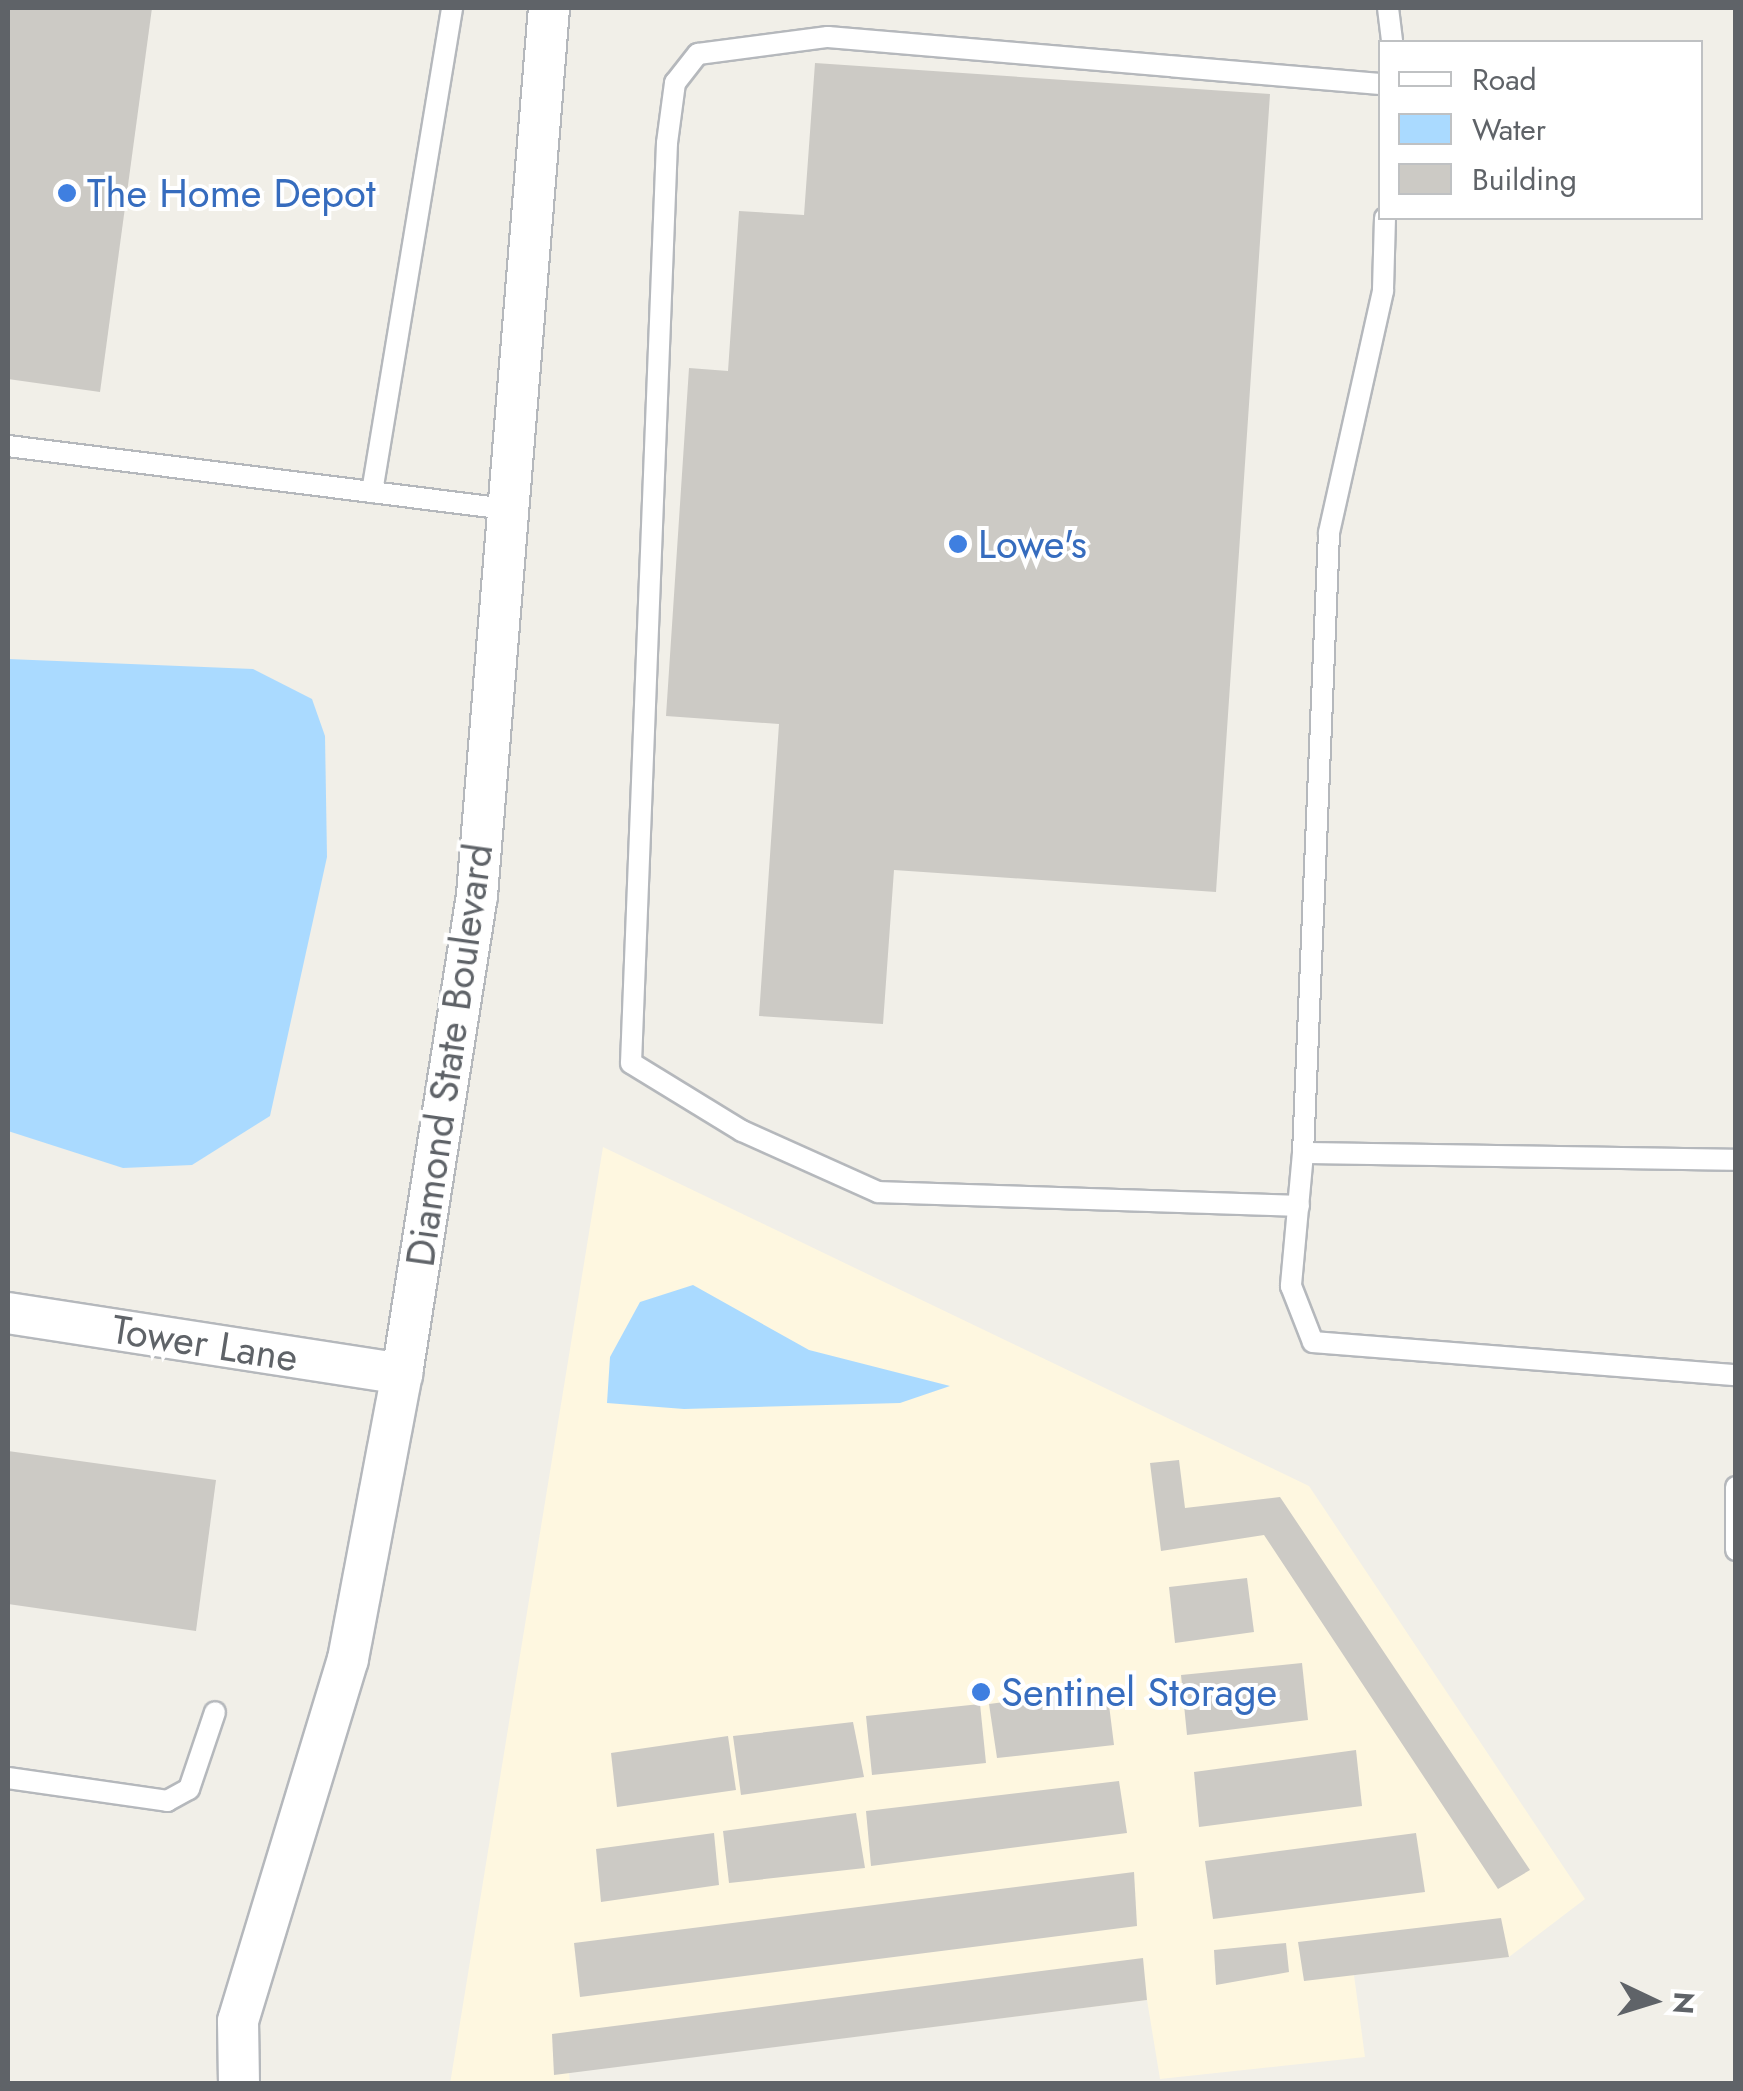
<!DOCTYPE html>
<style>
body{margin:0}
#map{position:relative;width:1743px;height:2091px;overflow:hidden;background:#f1efe8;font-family:Jost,sans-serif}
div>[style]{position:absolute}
.commercial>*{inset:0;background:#fef7e0}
.water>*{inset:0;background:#aadaff}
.building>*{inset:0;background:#cccac5}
.roads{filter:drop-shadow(2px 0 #b5b8bc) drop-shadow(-2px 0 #b5b8bc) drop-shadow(0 2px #b5b8bc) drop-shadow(0 -2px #b5b8bc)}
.lane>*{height:20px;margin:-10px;padding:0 10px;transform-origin:10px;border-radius:10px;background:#fff}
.street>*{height:40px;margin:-20px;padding:0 20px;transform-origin:20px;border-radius:20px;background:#fff}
.dots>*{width:28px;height:28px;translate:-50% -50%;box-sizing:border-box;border:5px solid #fff;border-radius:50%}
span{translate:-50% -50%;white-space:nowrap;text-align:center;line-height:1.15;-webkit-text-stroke:8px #fff;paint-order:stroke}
.shop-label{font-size:40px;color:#366cbe}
.left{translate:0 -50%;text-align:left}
.street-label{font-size:40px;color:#5f6368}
.frame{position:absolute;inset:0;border:10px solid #5f6368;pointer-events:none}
.legend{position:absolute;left:1378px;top:40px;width:325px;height:180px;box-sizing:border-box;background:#fff;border:2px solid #bfc1c3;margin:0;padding:12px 18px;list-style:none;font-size:30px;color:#5f6368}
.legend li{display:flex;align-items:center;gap:20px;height:50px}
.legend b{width:50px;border:2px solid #bfc1c3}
.north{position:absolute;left:1603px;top:1951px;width:100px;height:100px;-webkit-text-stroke:8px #fff;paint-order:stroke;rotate:94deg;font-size:28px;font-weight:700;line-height:40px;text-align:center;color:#5f6368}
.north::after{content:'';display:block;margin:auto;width:35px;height:45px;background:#5f6368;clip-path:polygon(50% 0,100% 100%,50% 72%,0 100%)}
</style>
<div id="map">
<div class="commercial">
<i style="clip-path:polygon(603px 1147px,1309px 1486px,1585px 1899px,1509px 1957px,1354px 1975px,1365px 2057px,1160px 2079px,1147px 2000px,569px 2072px,570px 2083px,450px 2084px)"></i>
</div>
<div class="water">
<i style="clip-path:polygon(8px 659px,253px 669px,312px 699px,325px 736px,327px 857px,270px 1116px,192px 1165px,123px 1168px,8px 1131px)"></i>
<i style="clip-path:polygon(693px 1285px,809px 1350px,950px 1386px,900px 1403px,684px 1409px,607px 1403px,610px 1357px,640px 1302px)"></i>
</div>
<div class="building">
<i style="clip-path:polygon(8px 8px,152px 8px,100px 392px,8px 379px)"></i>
<i style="clip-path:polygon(815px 63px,1270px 94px,1216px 892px,894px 870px,883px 1024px,759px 1016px,779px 724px,666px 716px,689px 368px,728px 371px,739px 211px,804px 215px)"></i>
<i style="clip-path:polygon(8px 1451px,216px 1480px,196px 1631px,8px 1604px)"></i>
<i style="clip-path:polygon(1179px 1460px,1185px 1508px,1280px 1497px,1530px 1870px,1498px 1889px,1264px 1535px,1161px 1551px,1150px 1463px)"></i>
<i style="clip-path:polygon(1247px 1578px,1254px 1632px,1175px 1643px,1169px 1587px)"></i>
<i style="clip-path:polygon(1302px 1663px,1308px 1720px,1187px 1735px,1181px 1675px)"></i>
<i style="clip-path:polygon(1107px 1689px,1114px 1745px,997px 1758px,989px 1704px)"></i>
<i style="clip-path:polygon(980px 1704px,986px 1763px,872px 1775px,866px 1716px)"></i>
<i style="clip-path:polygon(853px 1722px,864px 1777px,741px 1795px,733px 1736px)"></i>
<i style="clip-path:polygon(728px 1736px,736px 1790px,617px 1807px,611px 1753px)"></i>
<i style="clip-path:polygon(1356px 1750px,1362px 1806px,1199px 1827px,1194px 1772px)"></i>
<i style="clip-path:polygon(1119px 1781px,1127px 1833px,871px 1866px,866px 1811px)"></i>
<i style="clip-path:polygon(856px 1813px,865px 1868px,729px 1883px,723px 1831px)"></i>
<i style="clip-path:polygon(714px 1833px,719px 1885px,601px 1902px,596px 1849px)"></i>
<i style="clip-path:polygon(1416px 1833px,1425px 1892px,1213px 1919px,1205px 1861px)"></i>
<i style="clip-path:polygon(1134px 1872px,1137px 1926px,580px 1997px,574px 1943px)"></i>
<i style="clip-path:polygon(1501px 1918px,1509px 1957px,1304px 1981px,1298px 1942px)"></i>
<i style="clip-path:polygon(1286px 1943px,1289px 1972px,1216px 1985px,1214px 1950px)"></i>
<i style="clip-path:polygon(1143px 1958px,1147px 2000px,554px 2075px,552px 2034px)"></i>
</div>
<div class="roads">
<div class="lane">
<i style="left:1388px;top:8px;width:34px;rotate:83deg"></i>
<i style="left:1385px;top:218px;width:73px;rotate:91.6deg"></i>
<i style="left:1383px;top:291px;width:248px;rotate:102.6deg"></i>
<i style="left:1329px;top:533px;width:621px;rotate:92.4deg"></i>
<i style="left:1303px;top:1153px;width:134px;rotate:95.2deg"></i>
<i style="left:1291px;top:1286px;width:60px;rotate:68.6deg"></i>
<i style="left:1313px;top:1342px;width:424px;rotate:4.5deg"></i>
<i style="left:8px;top:446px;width:502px;rotate:7.21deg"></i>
<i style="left:372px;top:492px;width:491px;rotate:-80.6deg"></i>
<i style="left:1303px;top:1153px;width:433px;rotate:0.9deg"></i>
<i style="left:1299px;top:1206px;width:421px;rotate:-178.1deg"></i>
<i style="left:878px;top:1192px;width:149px;rotate:-155.8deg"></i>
<i style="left:742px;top:1131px;width:130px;rotate:-148.5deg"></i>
<i style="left:631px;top:1063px;width:921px;rotate:-87.76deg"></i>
<i style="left:667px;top:143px;width:61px;rotate:-82.4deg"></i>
<i style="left:675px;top:83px;width:37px;rotate:-52deg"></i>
<i style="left:698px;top:54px;width:131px;rotate:-7.5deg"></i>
<i style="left:828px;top:37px;width:554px;rotate:4.87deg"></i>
<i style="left:1736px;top:1487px;width:63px;rotate:90deg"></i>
<i style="left:8px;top:1778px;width:161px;rotate:8.2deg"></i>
<i style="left:167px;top:1801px;width:25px;rotate:-29deg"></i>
<i style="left:189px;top:1789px;width:81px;rotate:-71.3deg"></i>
</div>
<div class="street">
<i style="left:8px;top:1313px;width:399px;rotate:8.8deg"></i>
<i style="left:239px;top:2084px;width:63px;rotate:-90.9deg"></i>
<i style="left:238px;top:2021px;width:378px;rotate:-73.1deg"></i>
<i style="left:348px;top:1659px;width:290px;rotate:-79.3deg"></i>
<i style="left:402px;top:1374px;width:485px;rotate:-81.1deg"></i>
<i style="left:477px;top:895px;width:890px;rotate:-85.36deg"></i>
</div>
</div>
<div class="dots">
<i style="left:67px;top:193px;background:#3f7fe0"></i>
<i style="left:958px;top:544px;background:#3f7fe0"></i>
<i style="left:981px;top:1692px;background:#3f7fe0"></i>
</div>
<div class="shop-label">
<span class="left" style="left:87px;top:193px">The Home Depot</span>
<span class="left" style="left:978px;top:544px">Lowe's</span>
<span class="left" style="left:1001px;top:1692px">Sentinel Storage</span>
</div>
<div class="street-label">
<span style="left:449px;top:1055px;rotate:-82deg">Diamond State Boulevard</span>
<span style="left:205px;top:1343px;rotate:9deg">Tower Lane</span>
</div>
<div class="frame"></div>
<ul class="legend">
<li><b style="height:12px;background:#fff"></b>Road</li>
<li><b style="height:28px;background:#aadaff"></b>Water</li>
<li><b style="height:28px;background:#cccac5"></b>Building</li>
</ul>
<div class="north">N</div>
</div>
